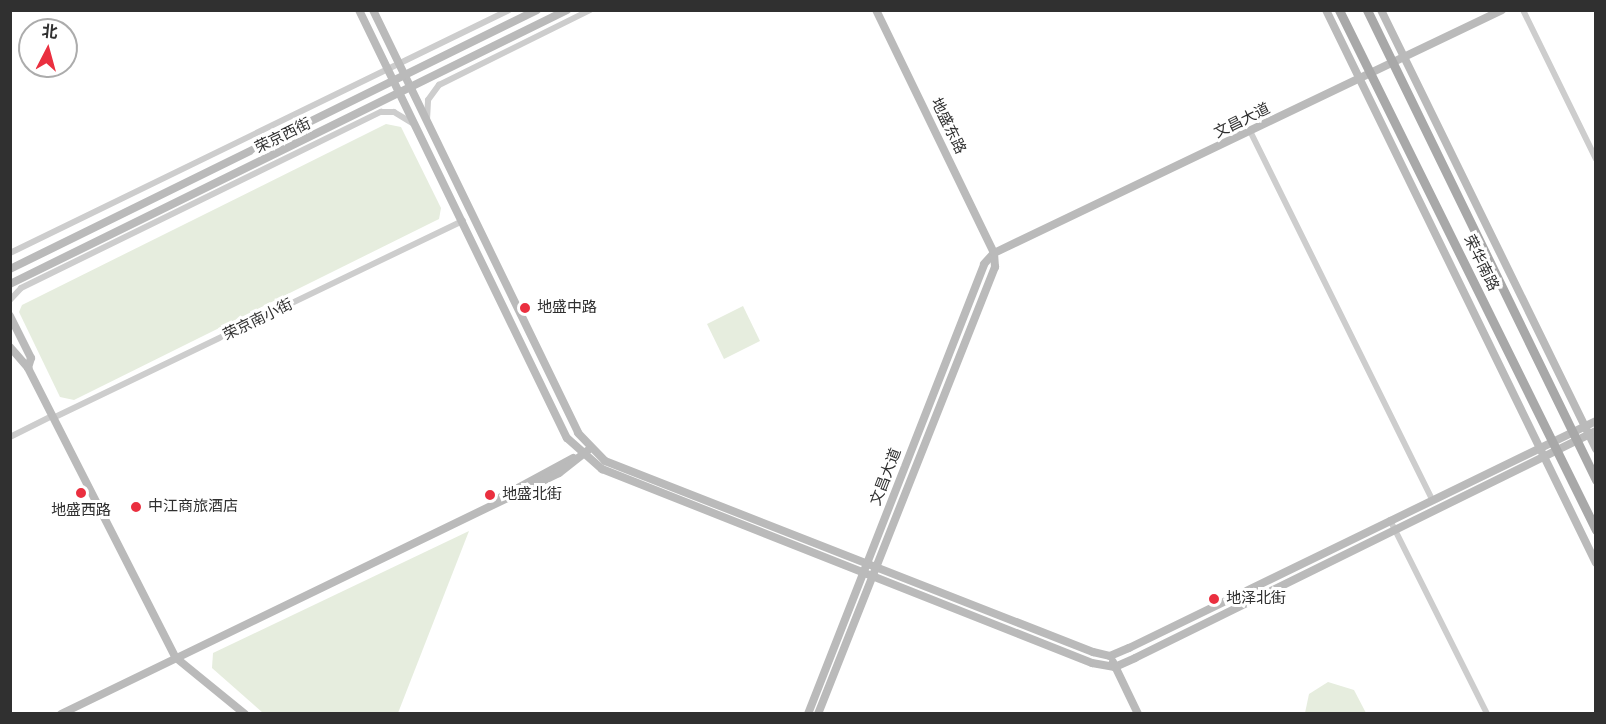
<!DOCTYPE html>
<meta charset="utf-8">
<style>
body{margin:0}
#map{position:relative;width:1606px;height:724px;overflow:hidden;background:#fff;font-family:Rubik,"Noto Sans SC",sans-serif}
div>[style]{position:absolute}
.green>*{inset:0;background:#e6edde}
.street>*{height:6px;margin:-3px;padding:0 3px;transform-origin:3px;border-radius:3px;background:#cdcdcd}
.secondary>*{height:8px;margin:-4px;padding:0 4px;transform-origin:4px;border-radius:4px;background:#bababa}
.primary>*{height:9px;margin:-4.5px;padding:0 4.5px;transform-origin:4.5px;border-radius:4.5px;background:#a8a8a8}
.dots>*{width:16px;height:16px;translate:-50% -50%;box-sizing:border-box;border:3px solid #fff;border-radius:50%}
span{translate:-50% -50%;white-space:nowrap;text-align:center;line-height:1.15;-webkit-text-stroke:6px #fff;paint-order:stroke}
.street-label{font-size:15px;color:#303030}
.poi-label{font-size:15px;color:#303030}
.left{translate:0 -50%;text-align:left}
.frame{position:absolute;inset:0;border:12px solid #303030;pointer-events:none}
.north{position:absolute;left:18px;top:18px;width:60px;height:60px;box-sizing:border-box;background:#fff;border:2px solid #acacac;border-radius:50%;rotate:6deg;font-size:16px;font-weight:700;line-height:24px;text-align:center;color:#303030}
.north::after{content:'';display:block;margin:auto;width:21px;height:27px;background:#ea2f3f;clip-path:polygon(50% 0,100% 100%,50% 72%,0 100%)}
</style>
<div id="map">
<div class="green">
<i style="clip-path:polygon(386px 124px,401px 127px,441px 208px,439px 219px,74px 400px,60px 397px,19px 312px,22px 305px)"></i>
<i style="clip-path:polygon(743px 306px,760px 341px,724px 359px,707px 324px)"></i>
<i style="clip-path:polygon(469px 531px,398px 713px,263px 713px,212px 668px,213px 653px)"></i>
<i style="clip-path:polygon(1328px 682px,1354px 690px,1366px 713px,1305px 713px,1309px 694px)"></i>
</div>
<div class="street">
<i style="left:1523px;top:10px;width:166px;rotate:63.9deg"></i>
<i style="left:427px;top:120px;width:20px;rotate:-87deg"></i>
<i style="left:428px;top:100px;width:19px;rotate:-54deg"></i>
<i style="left:439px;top:85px;width:169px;rotate:-26.4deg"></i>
<i style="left:1251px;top:133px;width:408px;rotate:63.7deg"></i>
<i style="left:10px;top:253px;width:555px;rotate:-25.96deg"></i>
<i style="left:10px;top:300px;width:16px;rotate:-47deg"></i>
<i style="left:21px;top:288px;width:401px;rotate:-26.1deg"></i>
<i style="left:381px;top:112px;width:13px"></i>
<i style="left:394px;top:112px;width:21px;rotate:31deg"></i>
<i style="left:53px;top:418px;width:455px;rotate:-25.7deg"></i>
<i style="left:10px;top:437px;width:47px;rotate:-26.6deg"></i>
<i style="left:1390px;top:520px;width:217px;rotate:63.4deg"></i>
</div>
<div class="secondary">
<i style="left:359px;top:10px;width:476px;rotate:64.1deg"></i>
<i style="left:567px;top:438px;width:47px;rotate:41.5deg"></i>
<i style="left:602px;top:469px;width:527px;rotate:21.6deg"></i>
<i style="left:1092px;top:663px;width:23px;rotate:10deg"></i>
<i style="left:1115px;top:667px;width:22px;rotate:-24deg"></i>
<i style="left:1135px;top:658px;width:514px;rotate:-26.22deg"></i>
<i style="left:373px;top:10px;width:470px;rotate:64.1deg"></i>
<i style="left:578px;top:433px;width:39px;rotate:46deg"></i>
<i style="left:605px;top:461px;width:524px;rotate:21.38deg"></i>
<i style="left:1093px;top:652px;width:17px;rotate:13deg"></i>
<i style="left:1110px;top:656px;width:21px;rotate:-23deg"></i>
<i style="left:1129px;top:648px;width:519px;rotate:-25.92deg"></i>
<i style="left:1326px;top:10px;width:615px;rotate:63.98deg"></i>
<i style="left:1381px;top:10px;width:489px;rotate:63.9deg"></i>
<i style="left:10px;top:269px;width:587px;rotate:-26.17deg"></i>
<i style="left:10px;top:284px;width:621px;rotate:-26.19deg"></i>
<i style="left:10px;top:316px;width:47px;rotate:63.4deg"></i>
<i style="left:31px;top:358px;width:10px;rotate:107deg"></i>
<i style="left:10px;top:347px;width:28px;rotate:49deg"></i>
<i style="left:28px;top:368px;width:324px;rotate:63deg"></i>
<i style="left:175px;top:657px;width:90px;rotate:39.2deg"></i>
<i style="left:501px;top:497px;width:82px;rotate:-28.4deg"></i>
<i style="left:1113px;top:662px;width:58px;rotate:64.3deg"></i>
<i style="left:61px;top:714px;width:553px;rotate:-25.82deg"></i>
<i style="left:559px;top:473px;width:37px;rotate:-38deg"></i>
<i style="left:808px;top:714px;width:483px;rotate:-68.6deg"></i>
<i style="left:984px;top:264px;width:15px;rotate:-48deg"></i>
<i style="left:994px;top:253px;width:563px;rotate:-25.56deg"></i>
<i style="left:818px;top:714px;width:481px;rotate:-68.4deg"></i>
<i style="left:995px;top:267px;width:14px;rotate:-94deg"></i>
<i style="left:994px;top:253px;width:270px;rotate:-115.9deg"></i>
</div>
<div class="primary">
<i style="left:1339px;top:10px;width:580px;rotate:63.7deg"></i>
<i style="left:1367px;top:10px;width:523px;rotate:64.02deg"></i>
</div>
<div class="dots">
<i style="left:525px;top:308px;background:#ea2f3f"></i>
<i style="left:81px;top:493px;background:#ea2f3f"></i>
<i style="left:490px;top:495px;background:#ea2f3f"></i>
<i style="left:136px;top:507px;background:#ea2f3f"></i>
<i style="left:1214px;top:599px;background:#ea2f3f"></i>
</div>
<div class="street-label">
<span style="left:1242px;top:121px;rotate:-26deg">文昌大道</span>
<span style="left:948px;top:126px;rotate:64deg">地盛东路</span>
<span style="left:283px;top:136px;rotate:-26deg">荣京西街</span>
<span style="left:1481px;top:263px;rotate:64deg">荣华南路</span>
<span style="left:258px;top:320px;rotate:-26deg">荣京南小街</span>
<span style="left:886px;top:477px;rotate:-69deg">文昌大道</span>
</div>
<div class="poi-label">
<span class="left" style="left:537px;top:308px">地盛中路</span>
<span class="left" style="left:502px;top:495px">地盛北街</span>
<span class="left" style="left:148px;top:507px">中江商旅酒店</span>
<span style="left:81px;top:511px">地盛西路</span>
<span class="left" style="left:1226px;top:599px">地泽北街</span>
</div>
<div class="frame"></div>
<div class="north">北</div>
</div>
